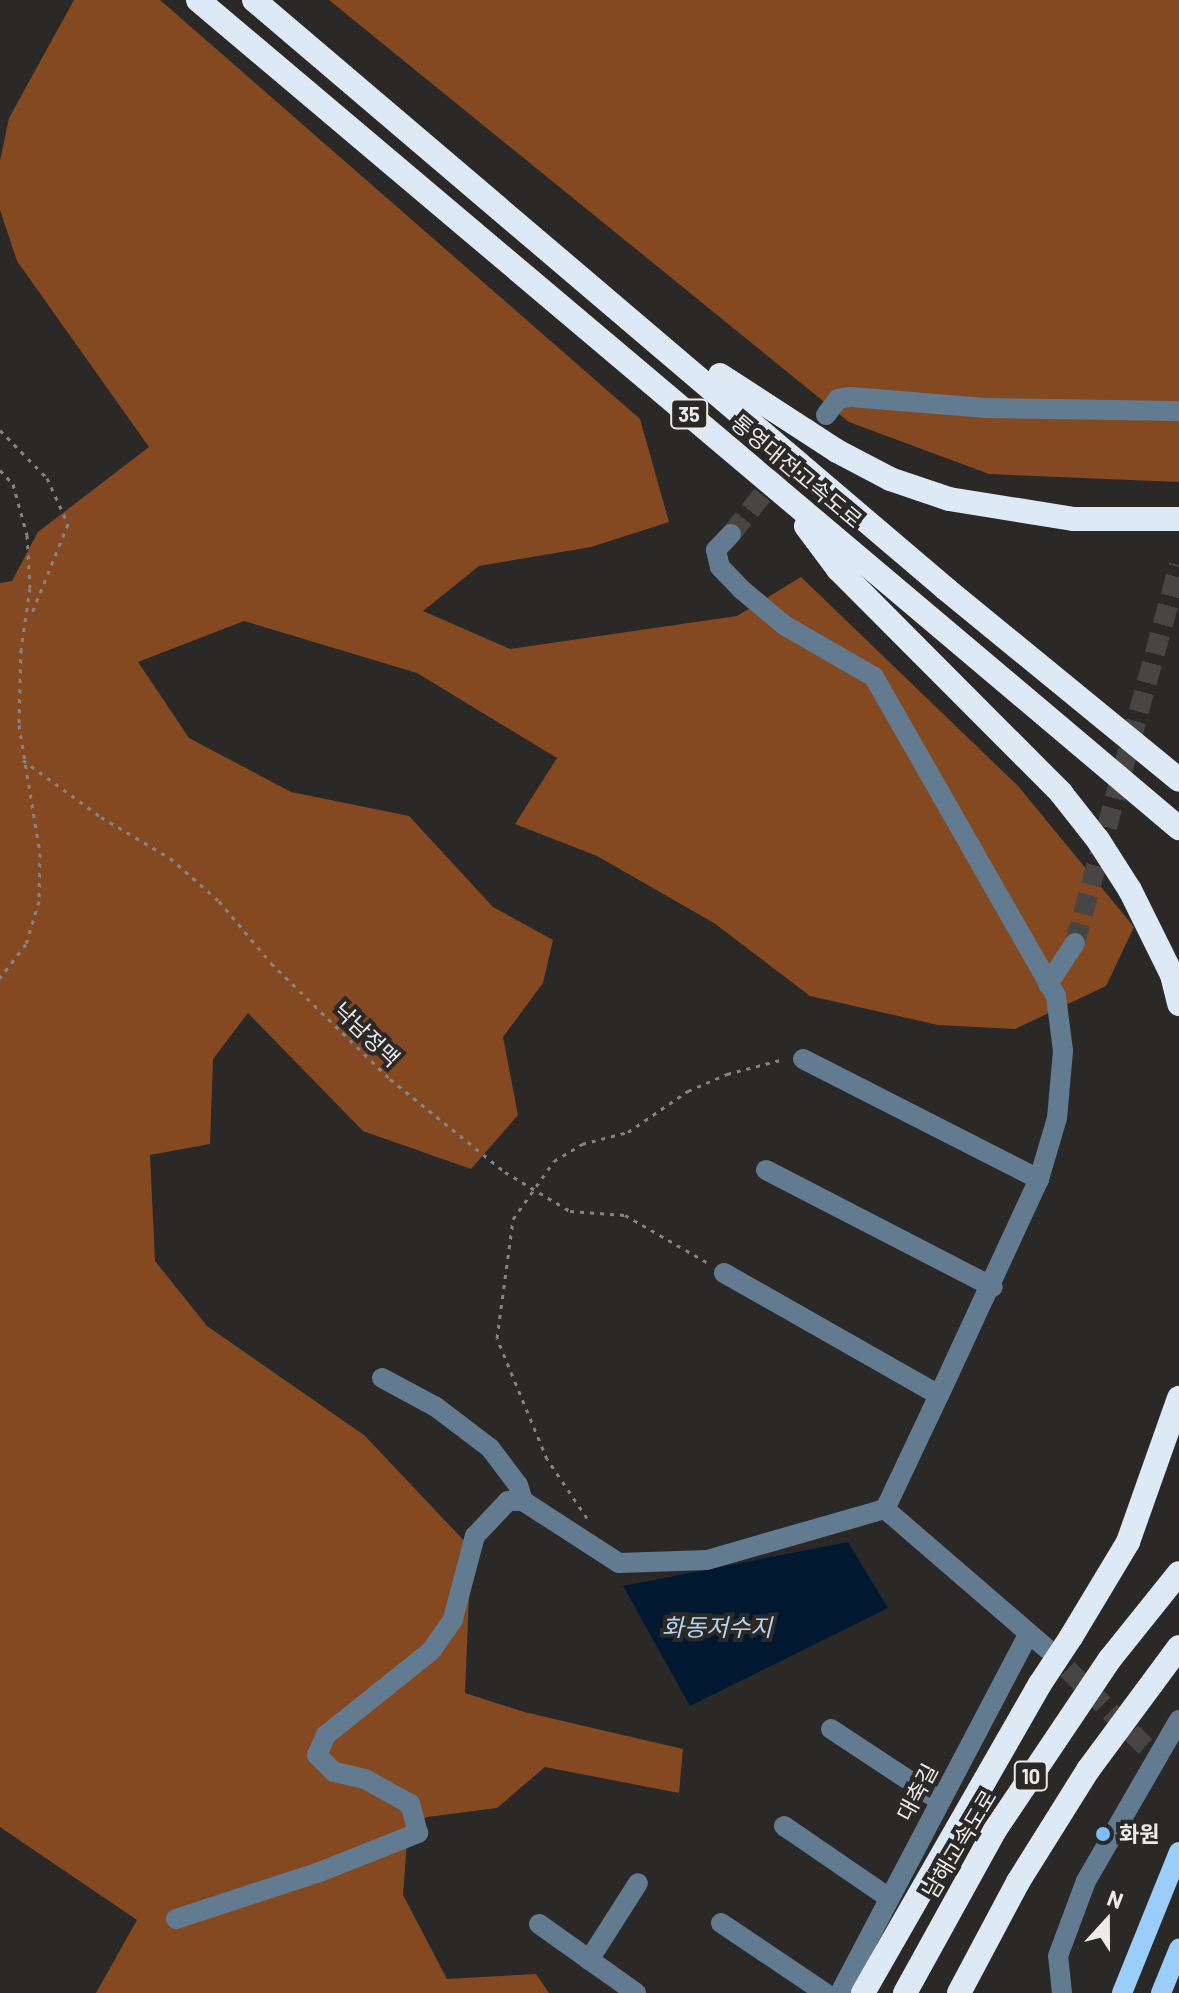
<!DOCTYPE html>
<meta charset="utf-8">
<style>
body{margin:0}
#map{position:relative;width:1179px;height:1993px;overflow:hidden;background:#2b2927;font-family:Barlow,"Noto Sans KR",sans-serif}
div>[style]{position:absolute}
.forest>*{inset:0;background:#844920}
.water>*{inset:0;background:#001931}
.minor-tunnel>*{height:20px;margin-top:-10px;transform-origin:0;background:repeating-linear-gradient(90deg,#484644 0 20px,transparent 0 30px)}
.path>*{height:3px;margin-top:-1.5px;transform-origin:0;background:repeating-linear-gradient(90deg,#868482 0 4px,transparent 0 10px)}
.minor>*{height:20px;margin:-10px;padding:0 10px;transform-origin:10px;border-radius:10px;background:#637b91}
.major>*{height:20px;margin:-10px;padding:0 10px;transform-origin:10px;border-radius:10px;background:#9bcdfb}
.highway>*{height:24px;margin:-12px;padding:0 12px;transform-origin:12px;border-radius:12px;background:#dde9f4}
.highway-bridge>*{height:24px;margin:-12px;padding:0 12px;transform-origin:12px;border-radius:12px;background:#dde9f4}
.dots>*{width:22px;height:22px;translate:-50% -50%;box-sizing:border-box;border:4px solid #2b2927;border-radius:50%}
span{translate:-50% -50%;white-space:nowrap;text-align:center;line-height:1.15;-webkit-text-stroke:8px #2b2927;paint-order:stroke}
.shield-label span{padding:2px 6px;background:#2b2927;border:2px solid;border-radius:6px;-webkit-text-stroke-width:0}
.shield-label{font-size:20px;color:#ecebea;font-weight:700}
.street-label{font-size:22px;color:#ecebea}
.poi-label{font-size:22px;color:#ecebea;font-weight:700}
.left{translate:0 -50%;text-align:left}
.water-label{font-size:24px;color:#b6d4f0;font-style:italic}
.north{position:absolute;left:1067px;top:1881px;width:80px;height:80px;-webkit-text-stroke:6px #2b2927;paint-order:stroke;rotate:21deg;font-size:22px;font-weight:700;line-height:32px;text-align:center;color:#ecebea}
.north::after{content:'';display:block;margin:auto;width:28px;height:36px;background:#ecebea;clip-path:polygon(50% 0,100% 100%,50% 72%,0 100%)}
</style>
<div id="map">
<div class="forest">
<i style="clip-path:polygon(74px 0,160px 0,640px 419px,669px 522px,591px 547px,479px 566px,423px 611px,510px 649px,737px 616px,801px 577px,1018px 786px,1134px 927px,1106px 986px,1015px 1029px,938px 1025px,810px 996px,714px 923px,597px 856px,515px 824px,557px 758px,417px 673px,244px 621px,138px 662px,189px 738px,291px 792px,409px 816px,493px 907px,553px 940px,543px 983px,503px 1037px,518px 1115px,471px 1169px,363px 1131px,248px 1013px,213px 1059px,210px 1144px,150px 1155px,155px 1261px,207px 1326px,364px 1435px,471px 1548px,465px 1693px,524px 1712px,683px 1749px,679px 1793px,545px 1767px,497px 1808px,427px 1817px,408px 1828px,403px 1895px,447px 1979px,536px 1974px,549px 1993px,96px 1993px,137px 1920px,0 1827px,0 583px,12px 581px,38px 532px,149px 447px,17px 261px,0 210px,0 161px,9px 118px)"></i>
<i style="clip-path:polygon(329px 0,1179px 0,1179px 482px,989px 474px,849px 422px)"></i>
</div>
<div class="water">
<i style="clip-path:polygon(848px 1542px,888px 1608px,690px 1706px,623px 1586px)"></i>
</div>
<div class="minor-tunnel">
<i style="left:731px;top:534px;width:144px;rotate:-51.2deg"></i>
<i style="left:1075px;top:943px;width:392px;rotate:-74.6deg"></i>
<i style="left:1046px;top:1648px;width:153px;rotate:44.7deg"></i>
</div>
<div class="path">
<i style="left:0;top:430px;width:67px;rotate:45.6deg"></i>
<i style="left:47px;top:478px;width:51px;rotate:65.5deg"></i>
<i style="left:68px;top:524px;width:98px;rotate:112.1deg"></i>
<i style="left:0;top:470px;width:19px;rotate:47deg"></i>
<i style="left:13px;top:484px;width:53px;rotate:74.6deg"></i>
<i style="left:27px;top:535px;width:53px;rotate:86.8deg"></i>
<i style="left:30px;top:588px;width:62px;rotate:98.4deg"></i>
<i style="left:21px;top:649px;width:76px;rotate:91.5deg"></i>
<i style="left:19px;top:725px;width:130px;rotate:80.7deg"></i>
<i style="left:40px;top:853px;width:48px;rotate:91.2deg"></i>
<i style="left:39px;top:901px;width:45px;rotate:106.8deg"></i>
<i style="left:26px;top:944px;width:43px;rotate:127.4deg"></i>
<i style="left:23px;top:760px;width:97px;rotate:36.2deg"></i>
<i style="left:101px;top:817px;width:80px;rotate:30.7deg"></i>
<i style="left:170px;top:858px;width:65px;rotate:41.3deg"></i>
<i style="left:219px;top:901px;width:81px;rotate:50deg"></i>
<i style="left:271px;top:963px;width:166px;rotate:44.3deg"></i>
<i style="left:390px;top:1079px;width:148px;rotate:39deg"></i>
<i style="left:505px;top:1172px;width:76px;rotate:31deg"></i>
<i style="left:570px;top:1211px;width:55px;rotate:4.2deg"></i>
<i style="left:625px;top:1215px;width:96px;rotate:30deg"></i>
<i style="left:587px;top:1518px;width:71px;rotate:-124.1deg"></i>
<i style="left:547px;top:1459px;width:131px;rotate:-112.5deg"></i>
<i style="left:497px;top:1338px;width:120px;rotate:-82.3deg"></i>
<i style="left:513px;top:1219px;width:71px;rotate:-54.7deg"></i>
<i style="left:554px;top:1161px;width:33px;rotate:-31deg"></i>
<i style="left:582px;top:1144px;width:48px;rotate:-14.6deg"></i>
<i style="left:628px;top:1132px;width:73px;rotate:-34.3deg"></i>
<i style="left:688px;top:1091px;width:43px;rotate:-23.6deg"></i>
<i style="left:727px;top:1074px;width:59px;rotate:-14.7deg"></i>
</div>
<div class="minor">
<i style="left:826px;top:415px;width:20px;rotate:-53deg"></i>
<i style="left:838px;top:399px;width:13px;rotate:-9deg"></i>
<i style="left:851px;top:397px;width:133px;rotate:4.7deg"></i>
<i style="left:984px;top:408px;width:195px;rotate:0.9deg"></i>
<i style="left:731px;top:534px;width:22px;rotate:133deg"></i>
<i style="left:716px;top:550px;width:17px;rotate:77deg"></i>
<i style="left:720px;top:567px;width:30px;rotate:46deg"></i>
<i style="left:741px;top:589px;width:56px;rotate:39.9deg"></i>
<i style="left:784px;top:625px;width:104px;rotate:30deg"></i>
<i style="left:874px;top:677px;width:367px;rotate:60.3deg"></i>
<i style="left:1056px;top:996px;width:55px;rotate:82.7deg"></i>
<i style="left:1063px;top:1051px;width:67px;rotate:95.1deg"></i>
<i style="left:1057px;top:1118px;width:64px;rotate:106.4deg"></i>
<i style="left:1048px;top:984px;width:49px;rotate:-56.6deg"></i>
<i style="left:803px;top:1059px;width:265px;rotate:27deg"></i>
<i style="left:1039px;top:1179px;width:238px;rotate:114.8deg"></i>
<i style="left:766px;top:1170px;width:255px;rotate:27.3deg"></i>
<i style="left:724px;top:1273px;width:247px;rotate:29.6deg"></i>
<i style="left:939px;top:1395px;width:126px;rotate:115.3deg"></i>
<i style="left:382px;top:1378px;width:61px;rotate:28.2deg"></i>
<i style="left:436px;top:1407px;width:68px;rotate:37.2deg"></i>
<i style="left:490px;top:1448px;width:46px;rotate:52.9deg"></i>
<i style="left:518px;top:1485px;width:17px;rotate:73deg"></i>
<i style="left:885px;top:1509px;width:213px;rotate:40.8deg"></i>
<i style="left:831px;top:1729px;width:131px;rotate:33.4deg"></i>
<i style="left:784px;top:1826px;width:127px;rotate:34.4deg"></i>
<i style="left:176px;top:1919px;width:148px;rotate:-18.1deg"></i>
<i style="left:317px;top:1873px;width:109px;rotate:-21.6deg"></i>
<i style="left:418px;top:1833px;width:30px;rotate:-105deg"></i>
<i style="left:410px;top:1804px;width:51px;rotate:-150.9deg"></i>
<i style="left:365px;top:1779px;width:32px;rotate:-167deg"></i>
<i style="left:334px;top:1772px;width:24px;rotate:-135deg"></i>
<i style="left:317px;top:1755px;width:22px;rotate:-66deg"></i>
<i style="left:326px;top:1735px;width:134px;rotate:-38.7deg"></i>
<i style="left:431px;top:1651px;width:39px;rotate:-55deg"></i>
<i style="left:453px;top:1619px;width:86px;rotate:-75.2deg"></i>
<i style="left:475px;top:1536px;width:48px;rotate:-46.7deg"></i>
<i style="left:508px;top:1501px;width:15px"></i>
<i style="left:523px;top:1501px;width:114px;rotate:32.9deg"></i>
<i style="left:619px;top:1563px;width:88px;rotate:-2deg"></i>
<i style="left:707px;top:1560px;width:185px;rotate:-16deg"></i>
<i style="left:721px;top:1923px;width:125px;rotate:33.9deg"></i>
<i style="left:539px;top:1924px;width:119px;rotate:35.4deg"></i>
<i style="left:589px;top:1960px;width:91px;rotate:-57.5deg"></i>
<i style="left:840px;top:1993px;width:404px;rotate:-62.3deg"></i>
<i style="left:1062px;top:1993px;width:37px;rotate:-96deg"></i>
<i style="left:1058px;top:1956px;width:80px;rotate:-69.5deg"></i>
<i style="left:1086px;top:1881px;width:186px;rotate:-60deg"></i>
</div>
<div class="major">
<i style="left:1122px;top:1993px;width:152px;rotate:-68deg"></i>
<i style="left:1161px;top:1993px;width:48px;rotate:-67.8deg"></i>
</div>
<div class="highway">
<i style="left:198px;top:0;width:1284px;rotate:40.17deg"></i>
<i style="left:254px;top:0;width:909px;rotate:40.4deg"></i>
<i style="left:946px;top:589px;width:301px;rotate:39.3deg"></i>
<i style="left:720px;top:375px;width:140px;rotate:33deg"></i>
<i style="left:837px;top:451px;width:60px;rotate:27.8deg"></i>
<i style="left:890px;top:479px;width:62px;rotate:18.7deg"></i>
<i style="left:949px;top:499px;width:127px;rotate:9.1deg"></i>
<i style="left:1074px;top:519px;width:105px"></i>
<i style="left:806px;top:526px;width:54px;rotate:53.3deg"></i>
<i style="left:838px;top:569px;width:316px;rotate:45.1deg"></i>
<i style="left:1061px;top:793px;width:60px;rotate:51.8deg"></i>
<i style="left:1098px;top:840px;width:59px;rotate:57.4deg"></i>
<i style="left:1130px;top:890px;width:95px;rotate:63.7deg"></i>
<i style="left:1172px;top:975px;width:30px;rotate:76deg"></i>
<i style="left:1071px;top:1637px;width:111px;rotate:-59deg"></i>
<i style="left:1128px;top:1542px;width:153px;rotate:-70.5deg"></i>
<i style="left:863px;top:1993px;width:356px;rotate:-60.2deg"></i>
<i style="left:905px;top:1993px;width:186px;rotate:-61.1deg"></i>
<i style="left:995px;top:1830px;width:206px;rotate:-56.1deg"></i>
<i style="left:1110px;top:1659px;width:110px;rotate:-51.3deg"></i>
<i style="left:959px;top:1993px;width:126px;rotate:-62deg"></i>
<i style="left:1018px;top:1882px;width:132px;rotate:-58deg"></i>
<i style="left:1088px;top:1770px;width:153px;rotate:-53.5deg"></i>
</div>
<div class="highway-bridge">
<i style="left:1040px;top:1684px;width:56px;rotate:-56.6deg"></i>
</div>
<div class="dots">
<i style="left:1103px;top:1834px;background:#7cbef9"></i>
</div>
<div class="shield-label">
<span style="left:689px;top:414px">35</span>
<span style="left:1031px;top:1776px">10</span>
</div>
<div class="street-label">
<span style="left:797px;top:471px;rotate:40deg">통영대전고속도로</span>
<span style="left:367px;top:1034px;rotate:44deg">낙남정맥</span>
<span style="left:917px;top:1792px;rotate:-62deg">대축길</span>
<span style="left:959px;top:1844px;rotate:-59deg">남해고속도로</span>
</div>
<div class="poi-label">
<span class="left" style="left:1119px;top:1834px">화원</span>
</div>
<div class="water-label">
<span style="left:717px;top:1627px">화동저수지</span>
</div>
<div class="north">N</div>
</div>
